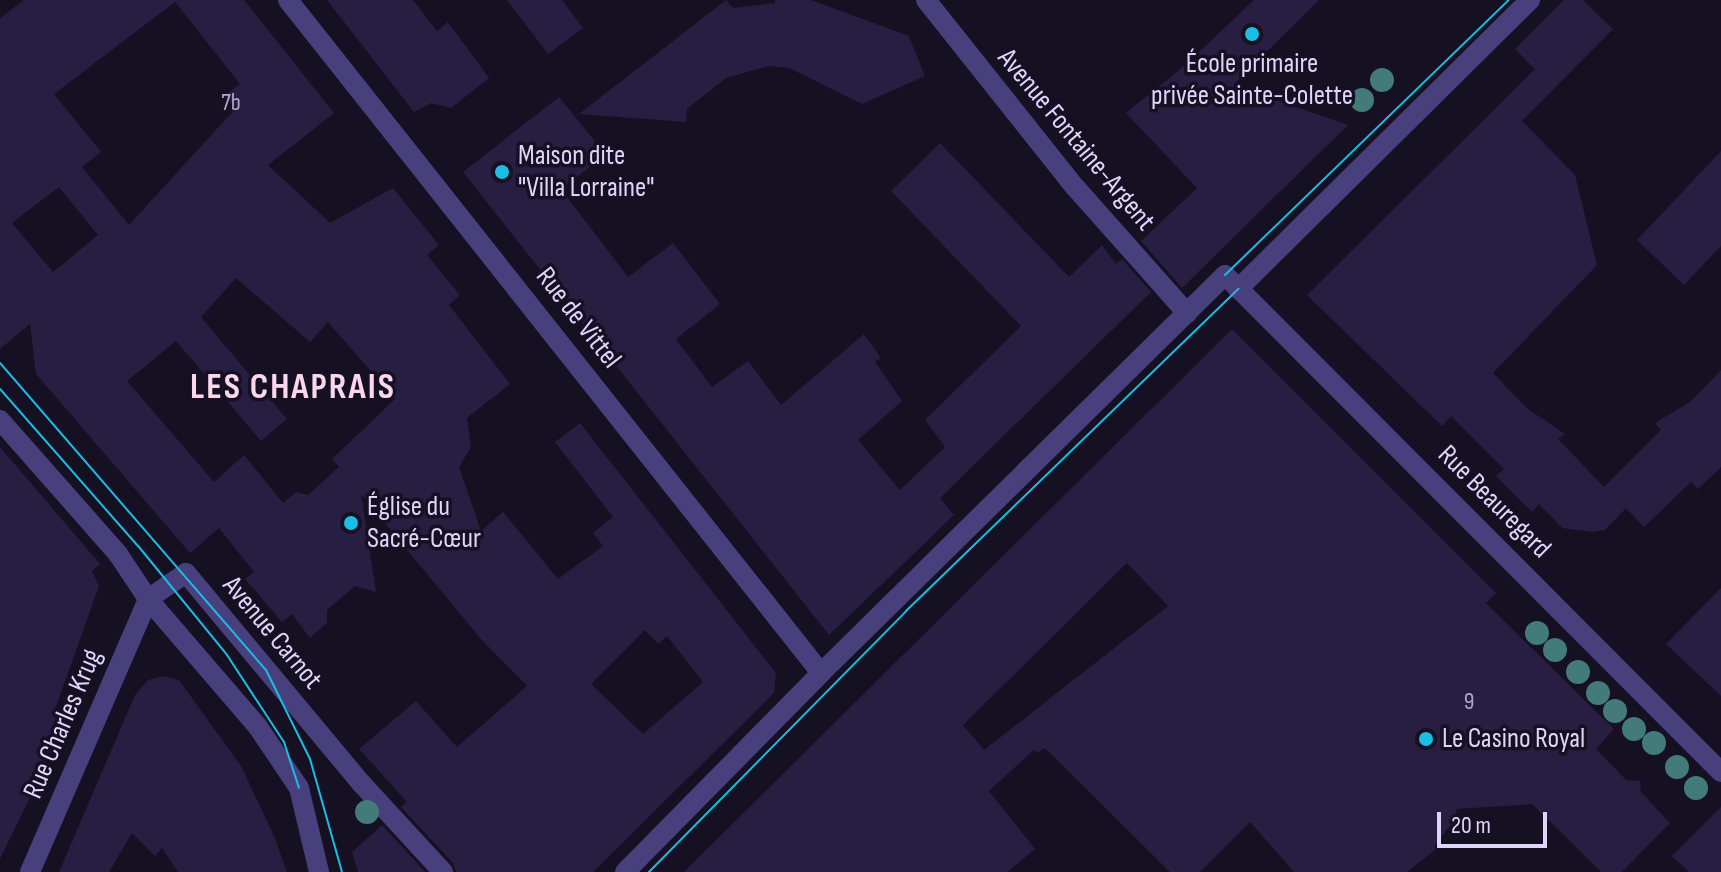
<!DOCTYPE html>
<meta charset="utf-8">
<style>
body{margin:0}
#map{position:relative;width:1721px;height:872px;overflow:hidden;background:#151022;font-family:"Sofia Sans Condensed",sans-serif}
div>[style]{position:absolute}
.building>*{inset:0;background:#281e41}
.service>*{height:20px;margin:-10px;padding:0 10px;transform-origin:10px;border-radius:10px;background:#48407c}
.minor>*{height:20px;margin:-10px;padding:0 10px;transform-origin:10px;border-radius:10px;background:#48407c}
.tram>*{height:2px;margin:-1px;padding:0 1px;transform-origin:1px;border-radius:1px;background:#18bee4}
.trees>*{width:24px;height:24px;margin:-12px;border-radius:50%;background:#437b7a}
.dots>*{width:22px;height:22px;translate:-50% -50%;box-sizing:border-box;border:4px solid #151022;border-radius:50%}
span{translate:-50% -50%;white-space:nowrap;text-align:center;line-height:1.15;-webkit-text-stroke:7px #151022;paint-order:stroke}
.number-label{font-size:24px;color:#b0a8cc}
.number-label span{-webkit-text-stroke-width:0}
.poi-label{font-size:28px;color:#ddd6fb}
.left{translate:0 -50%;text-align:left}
.street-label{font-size:28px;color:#ddd6fb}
.district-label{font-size:36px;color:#fbd7eb;font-weight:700;letter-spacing:2px}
.scale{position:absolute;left:1437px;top:812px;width:110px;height:36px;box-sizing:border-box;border:4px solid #ddd6fb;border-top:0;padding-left:10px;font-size:24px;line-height:28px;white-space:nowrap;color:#ddd6fb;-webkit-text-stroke:6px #151022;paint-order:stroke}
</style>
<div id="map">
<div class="building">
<i style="clip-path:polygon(evenodd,24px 0,244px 0,334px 113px,268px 165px,330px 223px,393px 188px,439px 245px,427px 255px,460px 295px,449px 305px,510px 384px,467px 418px,471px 447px,459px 467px,481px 531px,503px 512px,558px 579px,603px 546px,593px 533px,613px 517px,555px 442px,580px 423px,776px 673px,774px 693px,593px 872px,456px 872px,453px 863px,401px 807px,407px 802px,359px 749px,416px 701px,457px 747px,527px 686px,480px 638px,361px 494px,376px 592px,355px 586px,327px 610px,327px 623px,310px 638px,292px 614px,282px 622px,245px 579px,254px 572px,219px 528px,190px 553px,36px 374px,30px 324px,0 349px,0 18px,24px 0,175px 2px,240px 84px,225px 96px,236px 108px,129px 225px,82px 167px,101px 152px,54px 94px,175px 2px,24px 0,59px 187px,98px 235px,53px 272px,12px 223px,59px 187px,24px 0,236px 278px,310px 342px,328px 322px,395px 399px,332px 459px,339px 467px,308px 495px,296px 492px,283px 503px,244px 455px,214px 482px,127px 381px,176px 341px,261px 441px,287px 419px,201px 317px,236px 278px,24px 0,645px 630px,658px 644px,667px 636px,703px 682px,643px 734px,591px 684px,645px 630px)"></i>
<i style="clip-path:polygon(327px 0,413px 0,437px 31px,448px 22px,489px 78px,451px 108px,431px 103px,414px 112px)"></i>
<i style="clip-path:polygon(507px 0,562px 0,583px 28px,548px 54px)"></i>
<i style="clip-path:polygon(726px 0,733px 8px,775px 3px,775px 0,811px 0,909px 36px,925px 76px,862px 104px,789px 68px,768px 66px,726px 78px,687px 109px,686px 122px,579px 114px)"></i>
<i style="clip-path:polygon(1254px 0,1319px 0,1233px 85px,1348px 125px,1182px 288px,1141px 241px,1197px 188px,1126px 113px,1185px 65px)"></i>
<i style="clip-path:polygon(1564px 0,1583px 0,1613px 29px,1522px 121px,1575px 175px,1597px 265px,1493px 373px,1528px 409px,1565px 434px,1558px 439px,1604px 487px,1661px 430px,1655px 423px,1690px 402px,1721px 370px,1721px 467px,1698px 489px,1691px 482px,1644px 527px,1626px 508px,1605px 530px,1592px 532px,1562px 528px,1539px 504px,1532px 512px,1496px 476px,1504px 469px,1451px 416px,1442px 426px,1307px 295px,1535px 69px,1515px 49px)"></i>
<i style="clip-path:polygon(559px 97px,606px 155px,561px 189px,628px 277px,673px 243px,720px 304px,676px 339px,712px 387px,748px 361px,781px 405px,864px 334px,881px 358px,875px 362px,902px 401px,858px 440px,900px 490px,945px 447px,925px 420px,1021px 326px,891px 191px,940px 143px,1069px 277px,1102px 245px,1116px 264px,1122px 259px,1151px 292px,940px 498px,954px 515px,829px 635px,463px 172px)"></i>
<i style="clip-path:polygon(1721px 151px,1721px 246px,1684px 285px,1637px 240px)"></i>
<i style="clip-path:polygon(evenodd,1232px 329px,1496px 593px,1486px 603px,1614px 729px,1596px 749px,1626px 780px,1640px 781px,1641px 792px,1670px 823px,1622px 872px,1601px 872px,1532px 804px,1457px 809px,1453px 822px,1434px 846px,1436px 849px,1407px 872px,1294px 872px,1250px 822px,1200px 872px,1170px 872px,1045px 748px,1037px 753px,1034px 750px,989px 791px,1035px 849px,1007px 872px,684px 872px,1232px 329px,1127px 563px,1168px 606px,984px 750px,963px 725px,1127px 563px)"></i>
<i style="clip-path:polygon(0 447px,100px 564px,92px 571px,99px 586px,54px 712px,69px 718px,0 859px)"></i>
<i style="clip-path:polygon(1721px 588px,1721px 696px,1666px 644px)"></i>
<i style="clip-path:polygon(163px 676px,179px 680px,241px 766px,274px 836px,287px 872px,178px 872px,162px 848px,155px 856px,132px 833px,109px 872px,59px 872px,135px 695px,148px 680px)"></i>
<i style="clip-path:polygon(1721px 807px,1721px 872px,1689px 872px,1672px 856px)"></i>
<i style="clip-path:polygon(382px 825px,425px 872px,358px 872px,352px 852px)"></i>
</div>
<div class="service">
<i style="left:926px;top:0;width:239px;rotate:51.5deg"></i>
<i style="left:1075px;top:187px;width:169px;rotate:48.4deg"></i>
</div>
<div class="minor">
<i style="left:288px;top:0;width:858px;rotate:51.62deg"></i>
<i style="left:1238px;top:289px;width:411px;rotate:-44.7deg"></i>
<i style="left:0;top:420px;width:179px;rotate:48.6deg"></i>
<i style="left:118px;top:554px;width:54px;rotate:56.3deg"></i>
<i style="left:148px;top:599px;width:169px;rotate:49.3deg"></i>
<i style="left:258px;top:727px;width:73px;rotate:56.1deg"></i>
<i style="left:299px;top:788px;width:86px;rotate:76.6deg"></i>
<i style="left:148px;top:599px;width:46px;rotate:-34.4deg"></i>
<i style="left:186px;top:573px;width:275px;rotate:50.2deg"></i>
<i style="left:362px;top:784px;width:120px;rotate:47.4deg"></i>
<i style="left:30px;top:872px;width:297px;rotate:-66.6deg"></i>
<i style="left:625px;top:872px;width:279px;rotate:-45.4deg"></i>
<i style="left:821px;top:673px;width:567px;rotate:-44.57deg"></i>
<i style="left:1225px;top:275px;width:702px;rotate:45.06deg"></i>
</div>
<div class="tram">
<i style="left:1225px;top:275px;width:395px;rotate:-44.1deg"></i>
<i style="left:0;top:363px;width:406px;rotate:49.1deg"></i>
<i style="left:266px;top:670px;width:99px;rotate:63.7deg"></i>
<i style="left:310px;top:759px;width:117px;rotate:74.2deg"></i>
<i style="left:0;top:389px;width:210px;rotate:48.7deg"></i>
<i style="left:139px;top:547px;width:139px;rotate:50.8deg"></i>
<i style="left:227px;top:655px;width:104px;rotate:56.8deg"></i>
<i style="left:284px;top:742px;width:48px;rotate:71.9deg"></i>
<i style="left:649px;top:872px;width:366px;rotate:-45.4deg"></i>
<i style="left:906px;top:611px;width:463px;rotate:-44.1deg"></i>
</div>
<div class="trees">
<i style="left:1382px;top:80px"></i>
<i style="left:1362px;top:100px"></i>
<i style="left:1537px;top:633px"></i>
<i style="left:1555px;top:650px"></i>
<i style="left:1578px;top:672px"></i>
<i style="left:1598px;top:693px"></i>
<i style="left:1615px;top:711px"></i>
<i style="left:1634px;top:729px"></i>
<i style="left:1654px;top:743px"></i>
<i style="left:1677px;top:767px"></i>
<i style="left:1696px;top:788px"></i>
<i style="left:367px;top:812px"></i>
</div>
<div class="dots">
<i style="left:1252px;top:34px;background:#18bee4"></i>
<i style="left:502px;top:172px;background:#18bee4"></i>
<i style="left:351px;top:523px;background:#18bee4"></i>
<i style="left:1426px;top:739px;background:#18bee4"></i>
</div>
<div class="number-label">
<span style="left:231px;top:103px">7b</span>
<span style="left:1469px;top:702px">9</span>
</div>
<div class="poi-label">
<span style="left:1252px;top:80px">École primaire<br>privée Sainte-Colette</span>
<span class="left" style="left:518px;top:172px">Maison dite<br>"Villa Lorraine"</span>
<span class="left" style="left:367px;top:523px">Église du<br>Sacré-Cœur</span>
<span class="left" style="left:1442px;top:739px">Le Casino Royal</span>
</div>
<div class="street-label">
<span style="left:1076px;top:140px;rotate:50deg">Avenue Fontaine-Argent</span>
<span style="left:578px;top:318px;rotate:52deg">Rue de Vittel</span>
<span style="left:1494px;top:502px;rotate:45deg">Rue Beauregard</span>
<span style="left:272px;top:633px;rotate:50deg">Avenue Carnot</span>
<span style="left:63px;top:724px;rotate:-67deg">Rue Charles Krug</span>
</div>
<div class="district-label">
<span style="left:293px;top:388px">LES CHAPRAIS</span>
</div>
<div class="scale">20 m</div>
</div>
